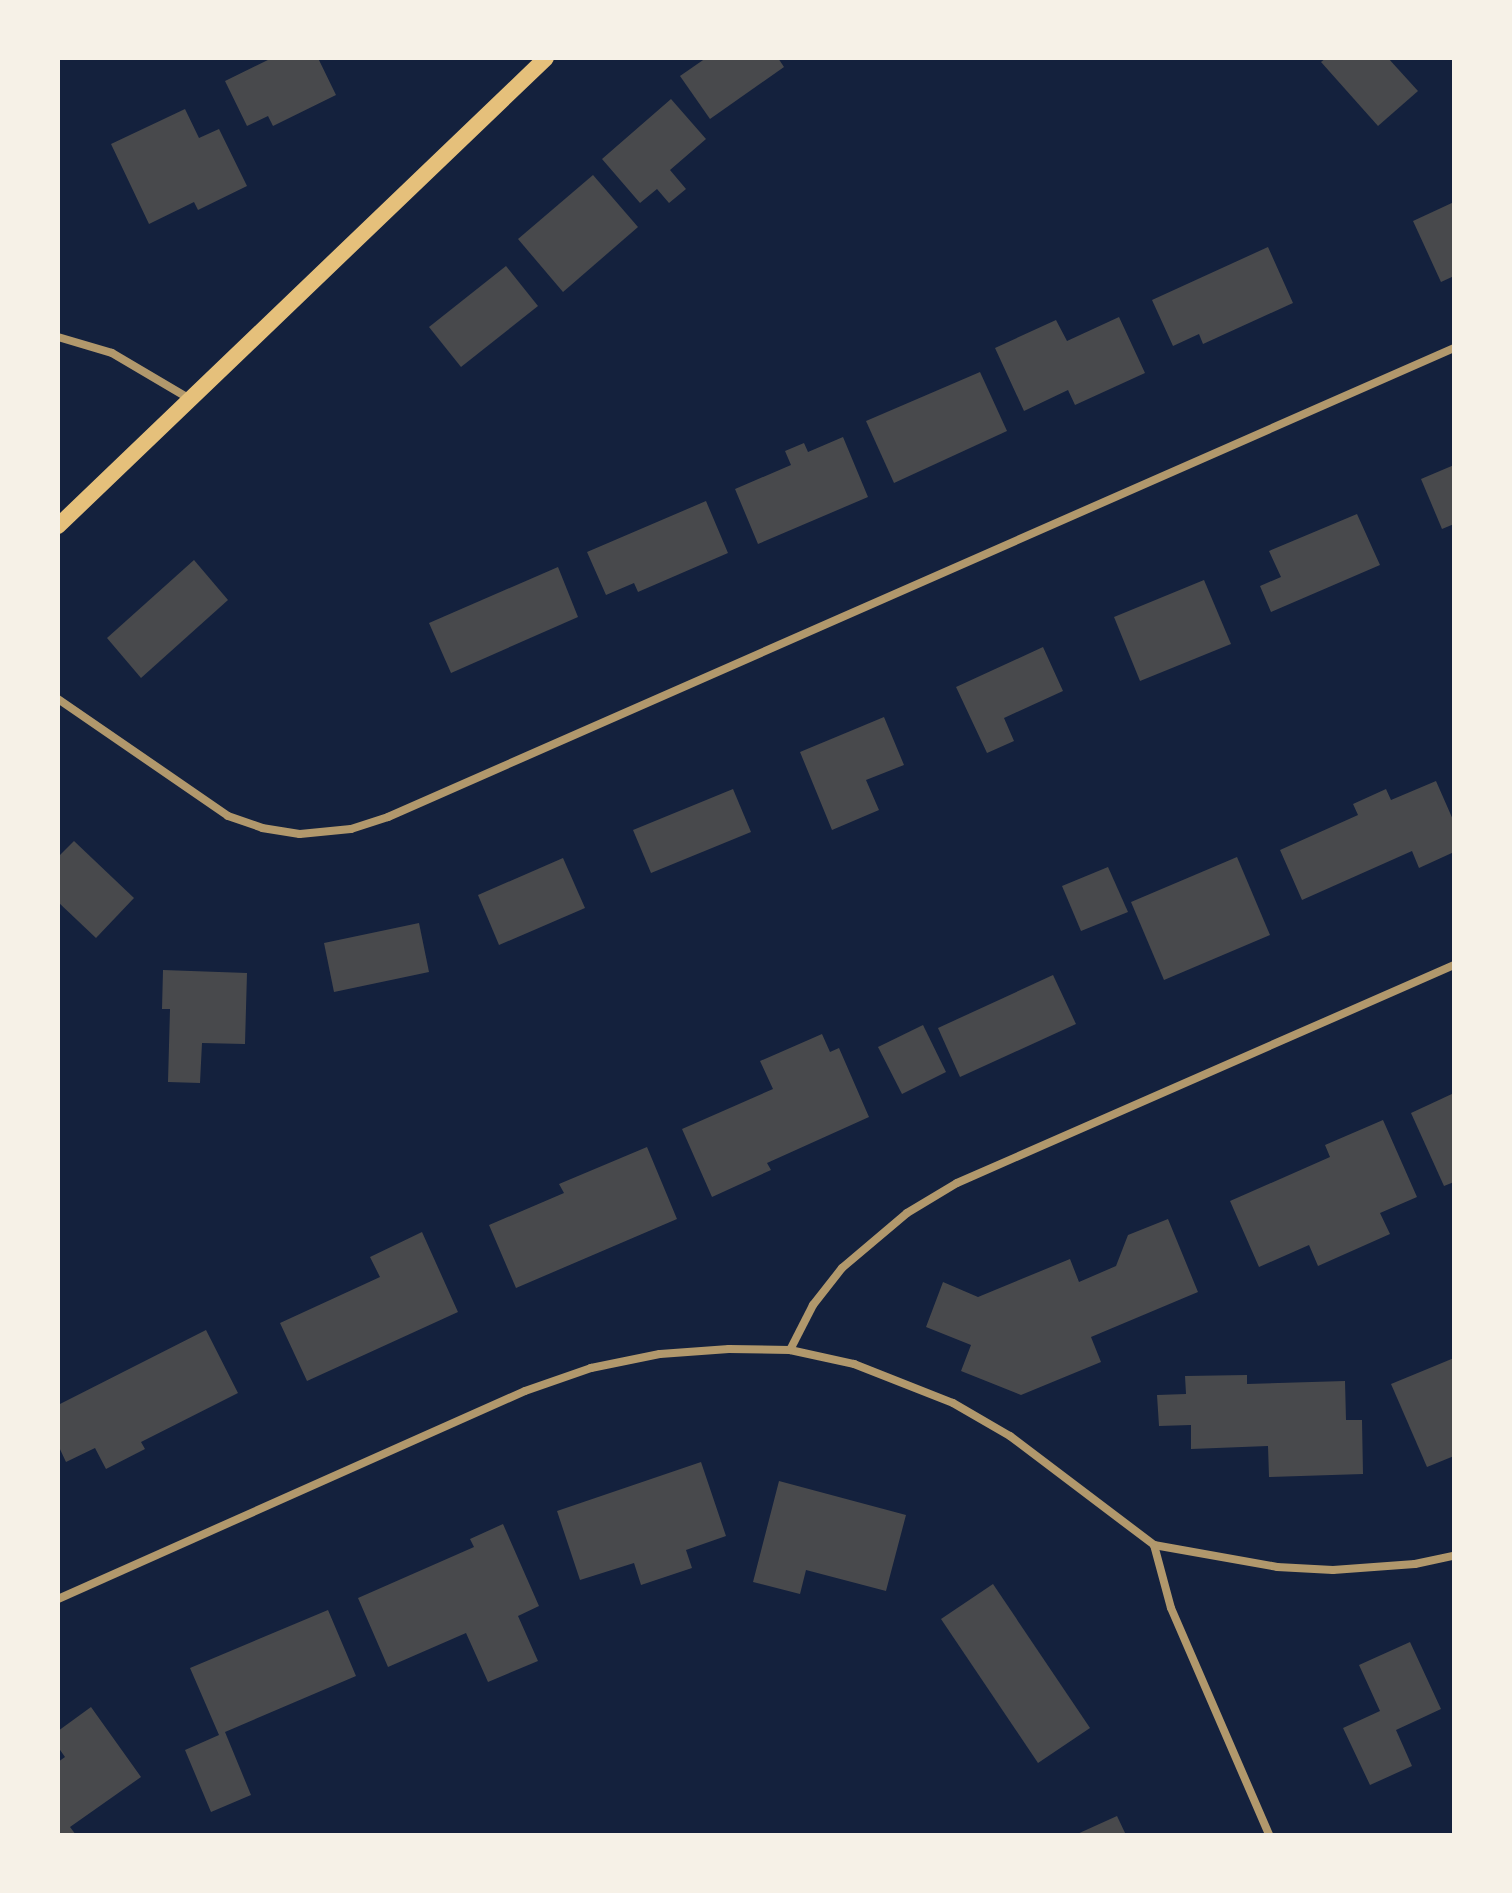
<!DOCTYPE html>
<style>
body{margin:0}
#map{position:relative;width:1512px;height:1893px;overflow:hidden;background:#14213d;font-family:Manrope,sans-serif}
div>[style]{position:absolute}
.building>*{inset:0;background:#48494c}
.minor>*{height:8px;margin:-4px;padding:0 4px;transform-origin:4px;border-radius:4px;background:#b1986c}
.secondary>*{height:16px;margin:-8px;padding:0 8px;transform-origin:8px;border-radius:8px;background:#e5c07b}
span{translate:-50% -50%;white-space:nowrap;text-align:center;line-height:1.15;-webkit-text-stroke:6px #f6f1e7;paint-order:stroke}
.frame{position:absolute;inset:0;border:60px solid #f6f1e7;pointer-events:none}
</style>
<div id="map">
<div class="building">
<i style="clip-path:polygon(272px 58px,318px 58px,336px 95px,273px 126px,268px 116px,247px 126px,225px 81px)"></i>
<i style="clip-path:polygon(706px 58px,778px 58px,784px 67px,710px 119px,680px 76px)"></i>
<i style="clip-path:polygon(1326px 58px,1388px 58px,1418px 91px,1378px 126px,1321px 62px)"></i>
<i style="clip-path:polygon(671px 99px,706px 139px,670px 170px,686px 189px,669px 203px,657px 189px,640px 203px,602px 159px)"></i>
<i style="clip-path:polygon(185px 109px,199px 138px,219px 129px,247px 186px,198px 210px,194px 202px,149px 224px,111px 144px)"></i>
<i style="clip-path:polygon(593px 175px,638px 227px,563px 292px,518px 239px)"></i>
<i style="clip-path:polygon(1454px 202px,1454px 276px,1441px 282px,1413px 221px)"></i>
<i style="clip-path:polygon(1268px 247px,1293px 303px,1203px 344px,1199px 334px,1173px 346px,1152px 300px)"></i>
<i style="clip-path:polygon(506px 266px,538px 306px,461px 367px,429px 327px)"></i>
<i style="clip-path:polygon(1119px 317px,1145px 373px,1075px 405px,1068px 390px,1024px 411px,995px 348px,1056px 320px,1067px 341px)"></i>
<i style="clip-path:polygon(980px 372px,1007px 431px,894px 483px,866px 421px)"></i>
<i style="clip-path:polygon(843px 437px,868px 497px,758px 544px,735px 489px,791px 465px,785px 451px,804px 443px,808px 452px)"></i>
<i style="clip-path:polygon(1454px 465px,1454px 524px,1442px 529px,1421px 479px)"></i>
<i style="clip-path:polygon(706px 501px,728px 553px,638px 592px,634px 583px,606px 595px,587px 552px)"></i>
<i style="clip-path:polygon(1357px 514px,1380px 565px,1271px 612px,1260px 586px,1281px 577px,1269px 551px)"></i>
<i style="clip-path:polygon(194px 560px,228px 600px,141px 678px,107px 638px)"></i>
<i style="clip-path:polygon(558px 567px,578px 617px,451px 673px,429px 623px)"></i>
<i style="clip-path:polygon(1204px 580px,1231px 644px,1140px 681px,1114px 617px)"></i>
<i style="clip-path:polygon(1043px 647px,1063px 691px,1004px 718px,1014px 741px,987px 753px,956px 687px)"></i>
<i style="clip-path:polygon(884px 717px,904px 765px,866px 780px,879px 810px,832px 830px,800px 752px)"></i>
<i style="clip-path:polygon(1436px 781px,1454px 822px,1454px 852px,1419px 868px,1412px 851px,1302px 900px,1280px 850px,1358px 815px,1353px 804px,1386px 789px,1391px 800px)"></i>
<i style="clip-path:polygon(733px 789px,751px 832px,651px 873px,633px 830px)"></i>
<i style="clip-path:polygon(74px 841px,134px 898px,96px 938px,58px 902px,58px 857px)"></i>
<i style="clip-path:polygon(1237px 857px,1270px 935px,1164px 980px,1131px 902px)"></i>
<i style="clip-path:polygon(563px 858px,585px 908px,499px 945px,478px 895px)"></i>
<i style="clip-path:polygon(1108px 867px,1128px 912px,1081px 931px,1062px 886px)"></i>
<i style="clip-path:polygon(419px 923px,429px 972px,334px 992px,324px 943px)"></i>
<i style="clip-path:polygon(163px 970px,247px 973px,245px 1044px,202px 1043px,200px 1083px,168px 1082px,170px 1009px,162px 1009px)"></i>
<i style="clip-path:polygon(1053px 975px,1076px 1024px,960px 1077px,938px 1028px)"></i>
<i style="clip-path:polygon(923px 1025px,946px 1072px,902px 1094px,878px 1047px)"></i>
<i style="clip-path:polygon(822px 1034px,830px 1052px,839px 1048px,869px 1117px,767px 1163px,771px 1170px,712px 1197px,682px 1129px,773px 1089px,760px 1061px)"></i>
<i style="clip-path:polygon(1454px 1093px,1454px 1182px,1444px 1186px,1411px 1113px)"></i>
<i style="clip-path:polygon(1383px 1120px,1417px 1197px,1380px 1213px,1390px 1234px,1318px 1266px,1309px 1245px,1259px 1267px,1230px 1201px,1330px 1157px,1325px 1145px)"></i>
<i style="clip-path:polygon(647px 1147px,677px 1219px,516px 1288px,489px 1225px,564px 1193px,559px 1184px)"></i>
<i style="clip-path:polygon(1168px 1219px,1198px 1292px,1091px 1337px,1101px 1362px,1021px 1395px,961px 1371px,971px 1345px,926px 1327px,943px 1282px,978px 1297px,1070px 1259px,1079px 1282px,1116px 1266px,1128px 1235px)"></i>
<i style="clip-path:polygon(422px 1232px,458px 1312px,307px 1381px,280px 1323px,380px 1277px,370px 1257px)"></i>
<i style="clip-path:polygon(206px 1330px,238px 1393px,141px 1442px,145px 1449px,106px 1469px,95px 1448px,66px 1462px,58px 1445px,58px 1405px)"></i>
<i style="clip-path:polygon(1454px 1358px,1454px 1456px,1427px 1467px,1391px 1384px)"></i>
<i style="clip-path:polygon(1247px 1375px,1247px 1384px,1345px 1381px,1346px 1420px,1362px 1420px,1363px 1474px,1269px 1477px,1268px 1446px,1191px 1449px,1191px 1425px,1159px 1426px,1157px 1395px,1186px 1394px,1185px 1376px)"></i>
<i style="clip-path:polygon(701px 1462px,726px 1536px,686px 1550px,692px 1568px,641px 1585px,634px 1563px,580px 1580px,557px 1511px)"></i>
<i style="clip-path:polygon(779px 1481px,906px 1515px,886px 1591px,806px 1570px,800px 1594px,753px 1582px)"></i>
<i style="clip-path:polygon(503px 1524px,539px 1606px,518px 1616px,538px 1661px,488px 1682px,466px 1633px,388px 1667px,358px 1598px,474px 1547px,470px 1539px)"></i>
<i style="clip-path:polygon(993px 1584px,1090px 1728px,1038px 1763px,941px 1619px)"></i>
<i style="clip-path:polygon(328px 1610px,356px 1676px,225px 1732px,251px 1795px,211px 1812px,185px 1750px,219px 1735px,190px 1668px)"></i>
<i style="clip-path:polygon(1410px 1642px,1441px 1709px,1396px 1730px,1412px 1766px,1370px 1785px,1343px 1728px,1380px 1711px,1359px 1665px)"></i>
<i style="clip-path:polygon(91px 1707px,141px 1777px,70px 1827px,76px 1835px,58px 1835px,58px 1762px,65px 1757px,58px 1747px,58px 1731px)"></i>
<i style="clip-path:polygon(1117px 1816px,1126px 1835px,1075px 1835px)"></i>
</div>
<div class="minor">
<i style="left:58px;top:337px;width:56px;rotate:16.5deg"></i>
<i style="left:112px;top:353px;width:91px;rotate:30.5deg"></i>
<i style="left:58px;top:699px;width:206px;rotate:34.5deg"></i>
<i style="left:228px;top:816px;width:36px;rotate:19deg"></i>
<i style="left:262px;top:828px;width:38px;rotate:9deg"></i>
<i style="left:300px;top:834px;width:51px;rotate:-5.6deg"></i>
<i style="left:351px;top:829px;width:39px;rotate:-18deg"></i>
<i style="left:388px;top:817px;width:1165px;rotate:-23.75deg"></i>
<i style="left:790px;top:1350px;width:51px;rotate:-62.9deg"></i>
<i style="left:813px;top:1305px;width:47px;rotate:-51.9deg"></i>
<i style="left:842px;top:1268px;width:85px;rotate:-40.2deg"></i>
<i style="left:907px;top:1213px;width:58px;rotate:-31deg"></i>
<i style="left:957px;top:1183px;width:543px;rotate:-23.68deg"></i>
<i style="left:1154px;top:1545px;width:125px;rotate:10.1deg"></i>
<i style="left:1277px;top:1567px;width:56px;rotate:3.1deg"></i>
<i style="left:1333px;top:1570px;width:82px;rotate:-4.2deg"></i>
<i style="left:1415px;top:1564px;width:40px;rotate:-12deg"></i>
<i style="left:58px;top:1599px;width:511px;rotate:-24.01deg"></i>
<i style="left:525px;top:1391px;width:70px;rotate:-19.2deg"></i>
<i style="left:591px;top:1368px;width:70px;rotate:-11.5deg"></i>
<i style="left:660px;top:1354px;width:69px;rotate:-4.1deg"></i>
<i style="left:729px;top:1349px;width:61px;rotate:0.9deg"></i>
<i style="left:790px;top:1350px;width:66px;rotate:12.3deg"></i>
<i style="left:854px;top:1364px;width:106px;rotate:21.5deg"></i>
<i style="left:953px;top:1403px;width:66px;rotate:30.1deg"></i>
<i style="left:1010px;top:1436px;width:181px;rotate:37.1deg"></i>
<i style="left:1154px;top:1545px;width:65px;rotate:74.9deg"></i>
<i style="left:1171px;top:1608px;width:247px;rotate:66.6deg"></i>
</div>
<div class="secondary">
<i style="left:58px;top:526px;width:676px;rotate:-43.8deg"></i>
</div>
<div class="frame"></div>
</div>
